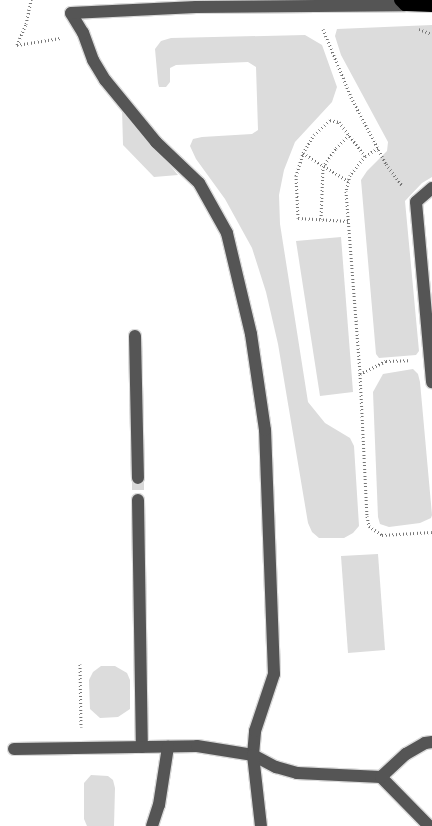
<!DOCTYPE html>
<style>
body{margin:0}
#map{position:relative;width:432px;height:826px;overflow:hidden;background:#fff;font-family:Commissioner,sans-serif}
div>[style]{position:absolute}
.green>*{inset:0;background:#dcdcdc}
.minor-tunnel>*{height:12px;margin-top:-6px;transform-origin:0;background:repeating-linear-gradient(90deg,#d9d9d9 0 12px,transparent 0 18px)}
.path>*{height:3px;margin-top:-1.5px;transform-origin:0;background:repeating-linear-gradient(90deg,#777 0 1px,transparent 0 3.5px)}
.roads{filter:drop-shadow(1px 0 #dbdbdb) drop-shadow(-1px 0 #dbdbdb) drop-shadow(0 1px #dbdbdb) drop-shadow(0 -1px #dbdbdb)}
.minor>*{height:12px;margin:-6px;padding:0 6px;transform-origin:6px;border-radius:6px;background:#555}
.major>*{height:12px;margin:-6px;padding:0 6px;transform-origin:6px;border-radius:6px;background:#000}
span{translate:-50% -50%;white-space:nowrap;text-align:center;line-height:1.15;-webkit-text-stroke:4px #fff;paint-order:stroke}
</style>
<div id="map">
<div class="green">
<i style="clip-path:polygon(432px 25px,432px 177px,422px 183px,405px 201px,419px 351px,416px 355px,379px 358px,376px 354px,361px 180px,367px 171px,387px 151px,388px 142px,341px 55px,335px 36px,337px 29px)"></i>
<i style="clip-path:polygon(305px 35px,322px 45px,337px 87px,332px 102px,295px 142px,284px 170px,279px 195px,280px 224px,308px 402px,325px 423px,350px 438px,354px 446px,359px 526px,353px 533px,344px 538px,319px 538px,312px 532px,308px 523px,278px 344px,266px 292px,252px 248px,225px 199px,196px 159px,190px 146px,193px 139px,202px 137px,252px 134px,258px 130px,256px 67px,248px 62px,176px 65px,170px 68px,170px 82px,166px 87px,159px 87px,158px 83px,155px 49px,161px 41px,171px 38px)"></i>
<i style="clip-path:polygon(122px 108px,178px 175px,154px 177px,123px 145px)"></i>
<i style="clip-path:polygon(341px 237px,353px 392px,320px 396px,296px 241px)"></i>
<i style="clip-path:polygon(413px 369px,418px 374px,420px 382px,432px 515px,431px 518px,420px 523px,389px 527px,380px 524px,378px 517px,373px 392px,383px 374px)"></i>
<i style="clip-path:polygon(378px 554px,385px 650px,348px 653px,341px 556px)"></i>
<i style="clip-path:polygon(101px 666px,115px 666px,127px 673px,130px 680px,130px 709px,118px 717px,100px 718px,90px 709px,89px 680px,93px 672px)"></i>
<i style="clip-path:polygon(91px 775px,108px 776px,113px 780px,115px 788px,114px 826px,87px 826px,84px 819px,84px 783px)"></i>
</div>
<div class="minor-tunnel">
<i style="left:138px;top:478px;width:22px;rotate:90deg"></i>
</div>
<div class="path">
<i style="left:323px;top:29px;width:74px;rotate:67.6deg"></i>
<i style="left:351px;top:97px;width:76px;rotate:62.4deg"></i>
<i style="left:386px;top:164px;width:26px;rotate:53deg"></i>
<i style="left:419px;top:29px;width:14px;rotate:21deg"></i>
<i style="left:17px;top:45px;width:44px;rotate:-9.2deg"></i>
<i style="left:17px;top:45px;width:23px;rotate:-67deg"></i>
<i style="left:26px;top:24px;width:25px;rotate:-78deg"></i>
<i style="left:378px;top:148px;width:15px;rotate:148deg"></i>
<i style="left:365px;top:156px;width:24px;rotate:128deg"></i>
<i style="left:350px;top:175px;width:16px;rotate:104deg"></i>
<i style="left:346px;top:191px;width:184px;rotate:85.6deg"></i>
<i style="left:360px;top:374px;width:142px;rotate:87.2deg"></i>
<i style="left:367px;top:516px;width:10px;rotate:79deg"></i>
<i style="left:369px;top:526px;width:16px;rotate:35deg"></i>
<i style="left:382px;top:535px;width:50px;rotate:-3.4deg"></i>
<i style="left:303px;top:153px;width:53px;rotate:31.9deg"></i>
<i style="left:321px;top:219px;width:52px;rotate:-87.8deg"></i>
<i style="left:323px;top:167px;width:23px;rotate:-56deg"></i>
<i style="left:336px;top:148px;width:20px;rotate:-45deg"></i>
<i style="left:348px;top:221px;width:50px;rotate:-176.6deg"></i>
<i style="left:298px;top:218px;width:42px;rotate:-92.7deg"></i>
<i style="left:296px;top:176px;width:24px;rotate:-73deg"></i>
<i style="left:303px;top:153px;width:21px;rotate:-59deg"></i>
<i style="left:314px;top:135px;width:22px;rotate:-43deg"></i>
<i style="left:330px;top:120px;width:9px;rotate:13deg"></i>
<i style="left:339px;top:122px;width:43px;rotate:52.6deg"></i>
<i style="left:360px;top:374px;width:29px;rotate:-27deg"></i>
<i style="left:386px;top:361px;width:23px;rotate:-2deg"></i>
<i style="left:80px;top:664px;width:63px;rotate:89.1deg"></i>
</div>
<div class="roads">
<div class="minor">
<i style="left:432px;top:188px;width:21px;rotate:139deg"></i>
<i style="left:416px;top:202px;width:181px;rotate:84.9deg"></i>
<i style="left:135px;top:336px;width:142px;rotate:88.8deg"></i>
<i style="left:138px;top:500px;width:247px;rotate:89.1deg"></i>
<i style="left:14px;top:749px;width:183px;rotate:-0.9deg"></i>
<i style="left:197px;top:746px;width:57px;rotate:9.1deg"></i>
<i style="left:253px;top:755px;width:24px;rotate:-85deg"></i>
<i style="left:255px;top:731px;width:60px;rotate:-71.6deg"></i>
<i style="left:274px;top:674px;width:244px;rotate:-92.1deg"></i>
<i style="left:265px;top:430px;width:97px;rotate:-98.3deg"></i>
<i style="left:251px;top:334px;width:104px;rotate:-103.4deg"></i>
<i style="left:227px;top:233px;width:57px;rotate:-119.2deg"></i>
<i style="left:199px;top:183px;width:59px;rotate:-136.4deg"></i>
<i style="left:156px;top:142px;width:80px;rotate:-129.4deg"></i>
<i style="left:105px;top:80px;width:23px;rotate:-121deg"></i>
<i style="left:93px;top:60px;width:29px;rotate:-110deg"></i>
<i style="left:83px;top:33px;width:23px;rotate:-121deg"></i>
<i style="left:71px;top:13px;width:125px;rotate:-2.7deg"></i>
<i style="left:196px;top:7px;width:209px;rotate:-0.5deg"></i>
<i style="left:253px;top:755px;width:26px;rotate:28deg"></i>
<i style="left:276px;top:767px;width:22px;rotate:16deg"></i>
<i style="left:297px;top:773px;width:84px;rotate:2.7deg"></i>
<i style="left:381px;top:777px;width:69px;rotate:45.6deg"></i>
<i style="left:253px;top:755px;width:71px;rotate:83.6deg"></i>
<i style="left:381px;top:777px;width:34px;rotate:-43deg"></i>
<i style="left:406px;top:754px;width:22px;rotate:-30deg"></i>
<i style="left:425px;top:743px;width:7px;rotate:-8deg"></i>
<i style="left:152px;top:826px;width:22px;rotate:-72deg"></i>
<i style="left:159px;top:805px;width:59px;rotate:-81.2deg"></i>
</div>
<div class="major">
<i style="left:400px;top:0;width:7px;rotate:45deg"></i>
<i style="left:405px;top:5px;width:27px;rotate:2deg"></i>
</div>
</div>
</div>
